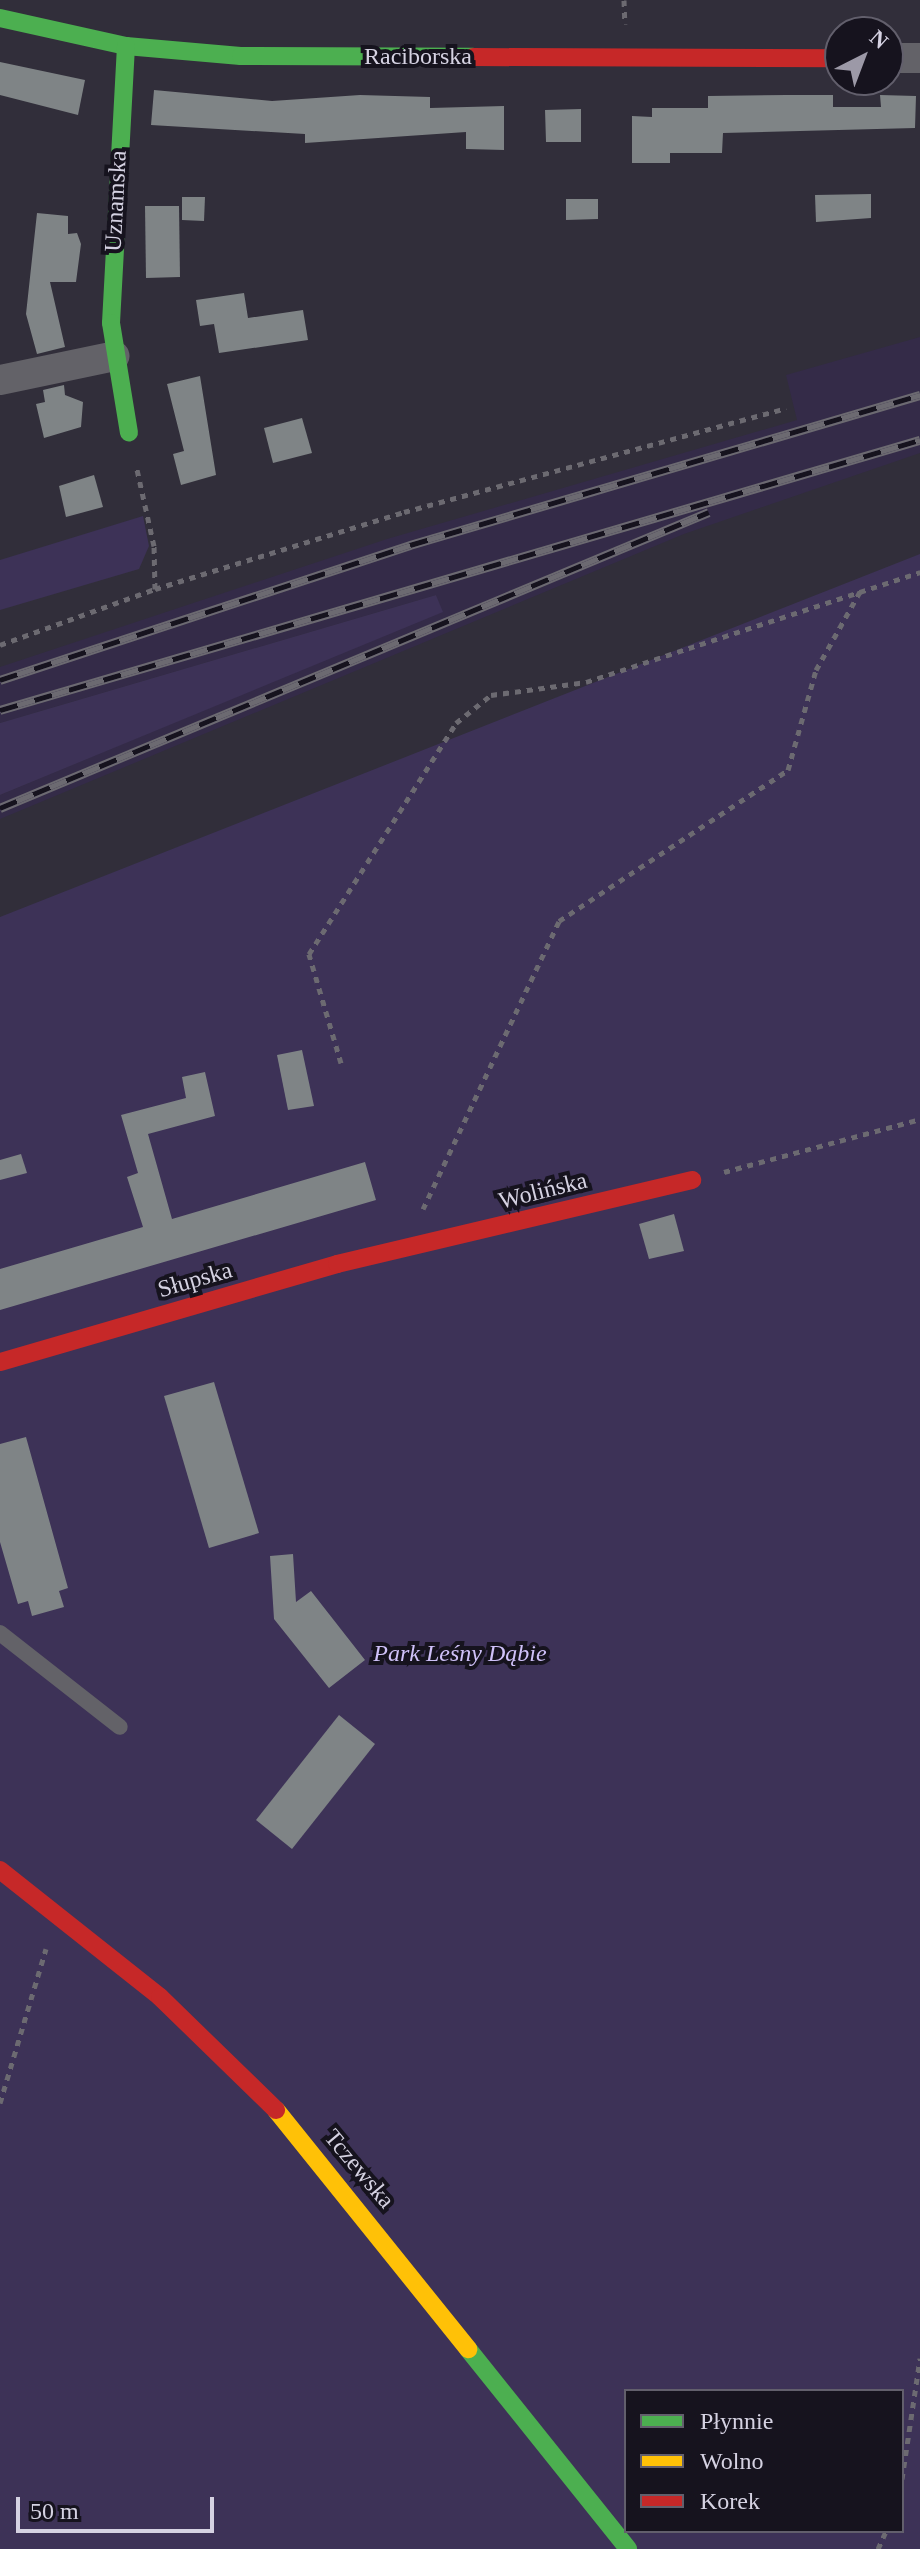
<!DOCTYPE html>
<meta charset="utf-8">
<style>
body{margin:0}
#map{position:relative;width:920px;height:2549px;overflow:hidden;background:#312e3a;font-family:"Times New Roman",serif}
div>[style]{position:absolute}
.built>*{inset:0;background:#342b48}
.green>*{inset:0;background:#3d3257}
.building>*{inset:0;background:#7f8486}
.path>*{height:5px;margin-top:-2.5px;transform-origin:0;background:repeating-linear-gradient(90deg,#6c6a71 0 6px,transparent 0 12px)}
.lane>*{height:16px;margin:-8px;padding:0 8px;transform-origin:8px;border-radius:8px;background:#636268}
.street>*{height:30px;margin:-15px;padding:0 15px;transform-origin:15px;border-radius:15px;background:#636268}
.fast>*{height:18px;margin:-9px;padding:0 9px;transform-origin:9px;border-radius:9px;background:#4caf50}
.slow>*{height:18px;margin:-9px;padding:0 9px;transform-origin:9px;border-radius:9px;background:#ffc107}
.jam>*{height:18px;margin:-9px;padding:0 9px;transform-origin:9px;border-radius:9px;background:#c62828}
.rail>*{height:9px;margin-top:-4.5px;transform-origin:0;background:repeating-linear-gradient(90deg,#16131e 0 18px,#6c6a71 0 36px);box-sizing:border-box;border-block:2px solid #6c6a71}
span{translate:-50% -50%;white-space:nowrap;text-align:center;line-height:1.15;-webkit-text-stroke:8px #16131e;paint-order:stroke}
.street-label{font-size:24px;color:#d5d2e2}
.park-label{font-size:24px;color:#cfc1f8;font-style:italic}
.legend{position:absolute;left:624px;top:2389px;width:280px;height:144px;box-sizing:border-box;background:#16131e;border:2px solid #625f6c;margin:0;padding:10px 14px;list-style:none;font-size:24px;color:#d5d2e2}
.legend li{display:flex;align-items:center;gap:16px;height:40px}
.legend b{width:40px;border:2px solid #625f6c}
.north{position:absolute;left:824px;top:16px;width:80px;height:80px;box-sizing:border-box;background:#16131e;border:2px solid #625f6c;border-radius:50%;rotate:42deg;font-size:22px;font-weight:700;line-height:32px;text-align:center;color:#d5d2e2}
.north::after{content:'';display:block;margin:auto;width:28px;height:36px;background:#9c99a7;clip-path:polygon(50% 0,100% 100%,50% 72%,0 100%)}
.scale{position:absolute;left:16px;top:2497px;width:198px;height:36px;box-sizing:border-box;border:4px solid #d5d2e2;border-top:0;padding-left:10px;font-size:24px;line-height:28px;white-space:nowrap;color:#d5d2e2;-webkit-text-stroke:6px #16131e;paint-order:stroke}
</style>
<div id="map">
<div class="built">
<i style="clip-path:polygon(920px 337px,920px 453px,684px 534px,0 819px,0 795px,442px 611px,436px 595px,0 723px,0 667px,387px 539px,797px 420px,786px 375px)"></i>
</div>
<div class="green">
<i style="clip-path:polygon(143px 516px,149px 546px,139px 569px,0 610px,0 560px)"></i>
<i style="clip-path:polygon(evenodd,920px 554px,920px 2549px,0 2549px,0 917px,920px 554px,626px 2391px,902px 2391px,902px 2531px,626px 2531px,626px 2391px)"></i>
<i style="clip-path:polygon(436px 595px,443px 612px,0 795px,0 723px)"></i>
</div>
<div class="building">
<i style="clip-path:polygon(0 62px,85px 80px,78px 115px,0 95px)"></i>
<i style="clip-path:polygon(154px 90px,272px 101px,360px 95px,430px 97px,430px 108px,504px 106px,504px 150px,466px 149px,466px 132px,305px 143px,305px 134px,151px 125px)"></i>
<i style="clip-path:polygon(787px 95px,833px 95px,833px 107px,881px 107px,880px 95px,916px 96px,915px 128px,723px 133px,722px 153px,670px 153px,670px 163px,632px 163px,632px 116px,652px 117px,652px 108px,708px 108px,708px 96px)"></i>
<i style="clip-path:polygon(581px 109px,581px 142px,546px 142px,545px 110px)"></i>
<i style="clip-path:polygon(871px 194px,871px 218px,816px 222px,815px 195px)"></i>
<i style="clip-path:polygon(182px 197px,205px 197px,204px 221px,182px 220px)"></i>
<i style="clip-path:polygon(566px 199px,598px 199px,598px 219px,566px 220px)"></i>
<i style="clip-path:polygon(145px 206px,179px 206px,180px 277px,146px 278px)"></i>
<i style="clip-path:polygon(37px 213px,68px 216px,68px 234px,77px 233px,81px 244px,76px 282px,50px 282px,65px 347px,37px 354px,26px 314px)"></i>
<i style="clip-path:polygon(244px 293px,248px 318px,303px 310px,308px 340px,219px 353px,214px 324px,200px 326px,196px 300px)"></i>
<i style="clip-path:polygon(200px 376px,216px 475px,181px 485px,173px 454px,184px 451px,167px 384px)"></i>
<i style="clip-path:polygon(64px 385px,65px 395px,83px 402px,81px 427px,44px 438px,36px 404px,45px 402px,43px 390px)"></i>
<i style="clip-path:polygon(302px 418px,312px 453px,273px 463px,264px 428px)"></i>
<i style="clip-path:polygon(94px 475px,103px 507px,66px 517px,59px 486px)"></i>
<i style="clip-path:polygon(302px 1050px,314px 1106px,288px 1110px,277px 1055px)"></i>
<i style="clip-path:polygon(205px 1072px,215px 1116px,148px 1134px,172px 1219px,365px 1162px,376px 1200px,0 1310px,0 1269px,143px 1227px,127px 1177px,138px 1173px,121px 1115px,186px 1098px,182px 1077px)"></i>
<i style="clip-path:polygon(21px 1154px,27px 1173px,0 1180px,0 1160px)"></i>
<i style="clip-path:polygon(674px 1214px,684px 1251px,649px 1259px,639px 1224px)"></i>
<i style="clip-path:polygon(214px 1382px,259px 1533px,209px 1548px,164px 1396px)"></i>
<i style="clip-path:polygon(26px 1437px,68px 1588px,59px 1591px,64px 1607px,32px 1616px,28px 1601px,18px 1604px,0 1542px,0 1444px)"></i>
<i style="clip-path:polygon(293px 1554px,296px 1602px,311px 1591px,365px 1660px,329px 1688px,274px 1619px,270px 1556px)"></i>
<i style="clip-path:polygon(339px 1715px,375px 1744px,292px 1849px,256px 1820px)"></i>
</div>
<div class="path">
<i style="left:624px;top:0;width:24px;rotate:88deg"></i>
<i style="left:155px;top:589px;width:261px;rotate:-17.2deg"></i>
<i style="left:404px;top:512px;width:396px;rotate:-15.2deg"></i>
<i style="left:0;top:645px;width:165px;rotate:-19.9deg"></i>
<i style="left:155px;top:589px;width:43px;rotate:-91.3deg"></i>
<i style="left:154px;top:546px;width:83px;rotate:-102.5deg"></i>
<i style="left:341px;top:1063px;width:114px;rotate:-106.4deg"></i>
<i style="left:309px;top:954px;width:274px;rotate:-57.5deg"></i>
<i style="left:456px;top:723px;width:45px;rotate:-38.7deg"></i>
<i style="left:491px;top:695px;width:96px;rotate:-7.8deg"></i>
<i style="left:586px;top:682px;width:352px;rotate:-18.2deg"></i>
<i style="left:724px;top:1172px;width:203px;rotate:-15.1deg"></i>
<i style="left:423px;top:1209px;width:318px;rotate:-64.7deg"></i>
<i style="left:559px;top:921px;width:274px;rotate:-33.4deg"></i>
<i style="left:788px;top:770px;width:104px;rotate:-74.4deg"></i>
<i style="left:816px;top:670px;width:94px;rotate:-60.7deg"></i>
<i style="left:0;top:2103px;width:161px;rotate:-73.4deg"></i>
<i style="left:902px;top:2479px;width:122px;rotate:-81.5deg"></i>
<i style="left:878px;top:2549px;width:20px;rotate:-66deg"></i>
</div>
<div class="lane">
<i style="left:0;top:1633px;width:152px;rotate:38.1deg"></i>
</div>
<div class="street">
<i style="left:888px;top:58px;width:32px"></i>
<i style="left:0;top:380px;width:117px;rotate:-11.8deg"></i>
</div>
<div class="fast">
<i style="left:0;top:18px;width:129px;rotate:12.5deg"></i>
<i style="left:126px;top:46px;width:115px;rotate:5deg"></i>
<i style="left:241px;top:56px;width:232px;rotate:0.2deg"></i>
<i style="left:126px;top:46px;width:277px;rotate:93.1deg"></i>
<i style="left:111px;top:323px;width:111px;rotate:80.7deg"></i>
<i style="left:468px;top:2349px;width:256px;rotate:51.3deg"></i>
</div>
<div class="slow">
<i style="left:276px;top:2110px;width:307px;rotate:51.2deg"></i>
</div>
<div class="jam">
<i style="left:473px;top:57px;width:367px;rotate:0.2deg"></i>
<i style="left:0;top:1362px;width:351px;rotate:-16.2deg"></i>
<i style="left:337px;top:1264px;width:365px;rotate:-13.3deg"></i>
<i style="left:0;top:1870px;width:204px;rotate:38.4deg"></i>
<i style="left:160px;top:1997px;width:162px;rotate:44.2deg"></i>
</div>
<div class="rail">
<i style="left:0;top:680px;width:432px;rotate:-18.2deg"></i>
<i style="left:410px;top:545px;width:532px;rotate:-16.39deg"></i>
<i style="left:0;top:710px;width:959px;rotate:-16.36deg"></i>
<i style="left:0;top:808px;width:768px;rotate:-22.66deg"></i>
</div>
<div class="street-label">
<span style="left:418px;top:57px">Raciborska</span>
<span style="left:116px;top:201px;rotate:-87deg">Uznamska</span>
<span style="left:543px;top:1191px;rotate:-14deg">Wolińska</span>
<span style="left:195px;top:1280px;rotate:-16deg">Słupska</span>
<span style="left:359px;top:2169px;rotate:50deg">Tczewska</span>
</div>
<div class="park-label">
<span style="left:460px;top:1654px">Park Leśny Dąbie</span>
</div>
<ul class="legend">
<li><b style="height:10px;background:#4caf50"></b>Płynnie</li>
<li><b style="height:10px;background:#ffc107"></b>Wolno</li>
<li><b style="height:10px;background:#c62828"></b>Korek</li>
</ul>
<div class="north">N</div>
<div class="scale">50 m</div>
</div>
